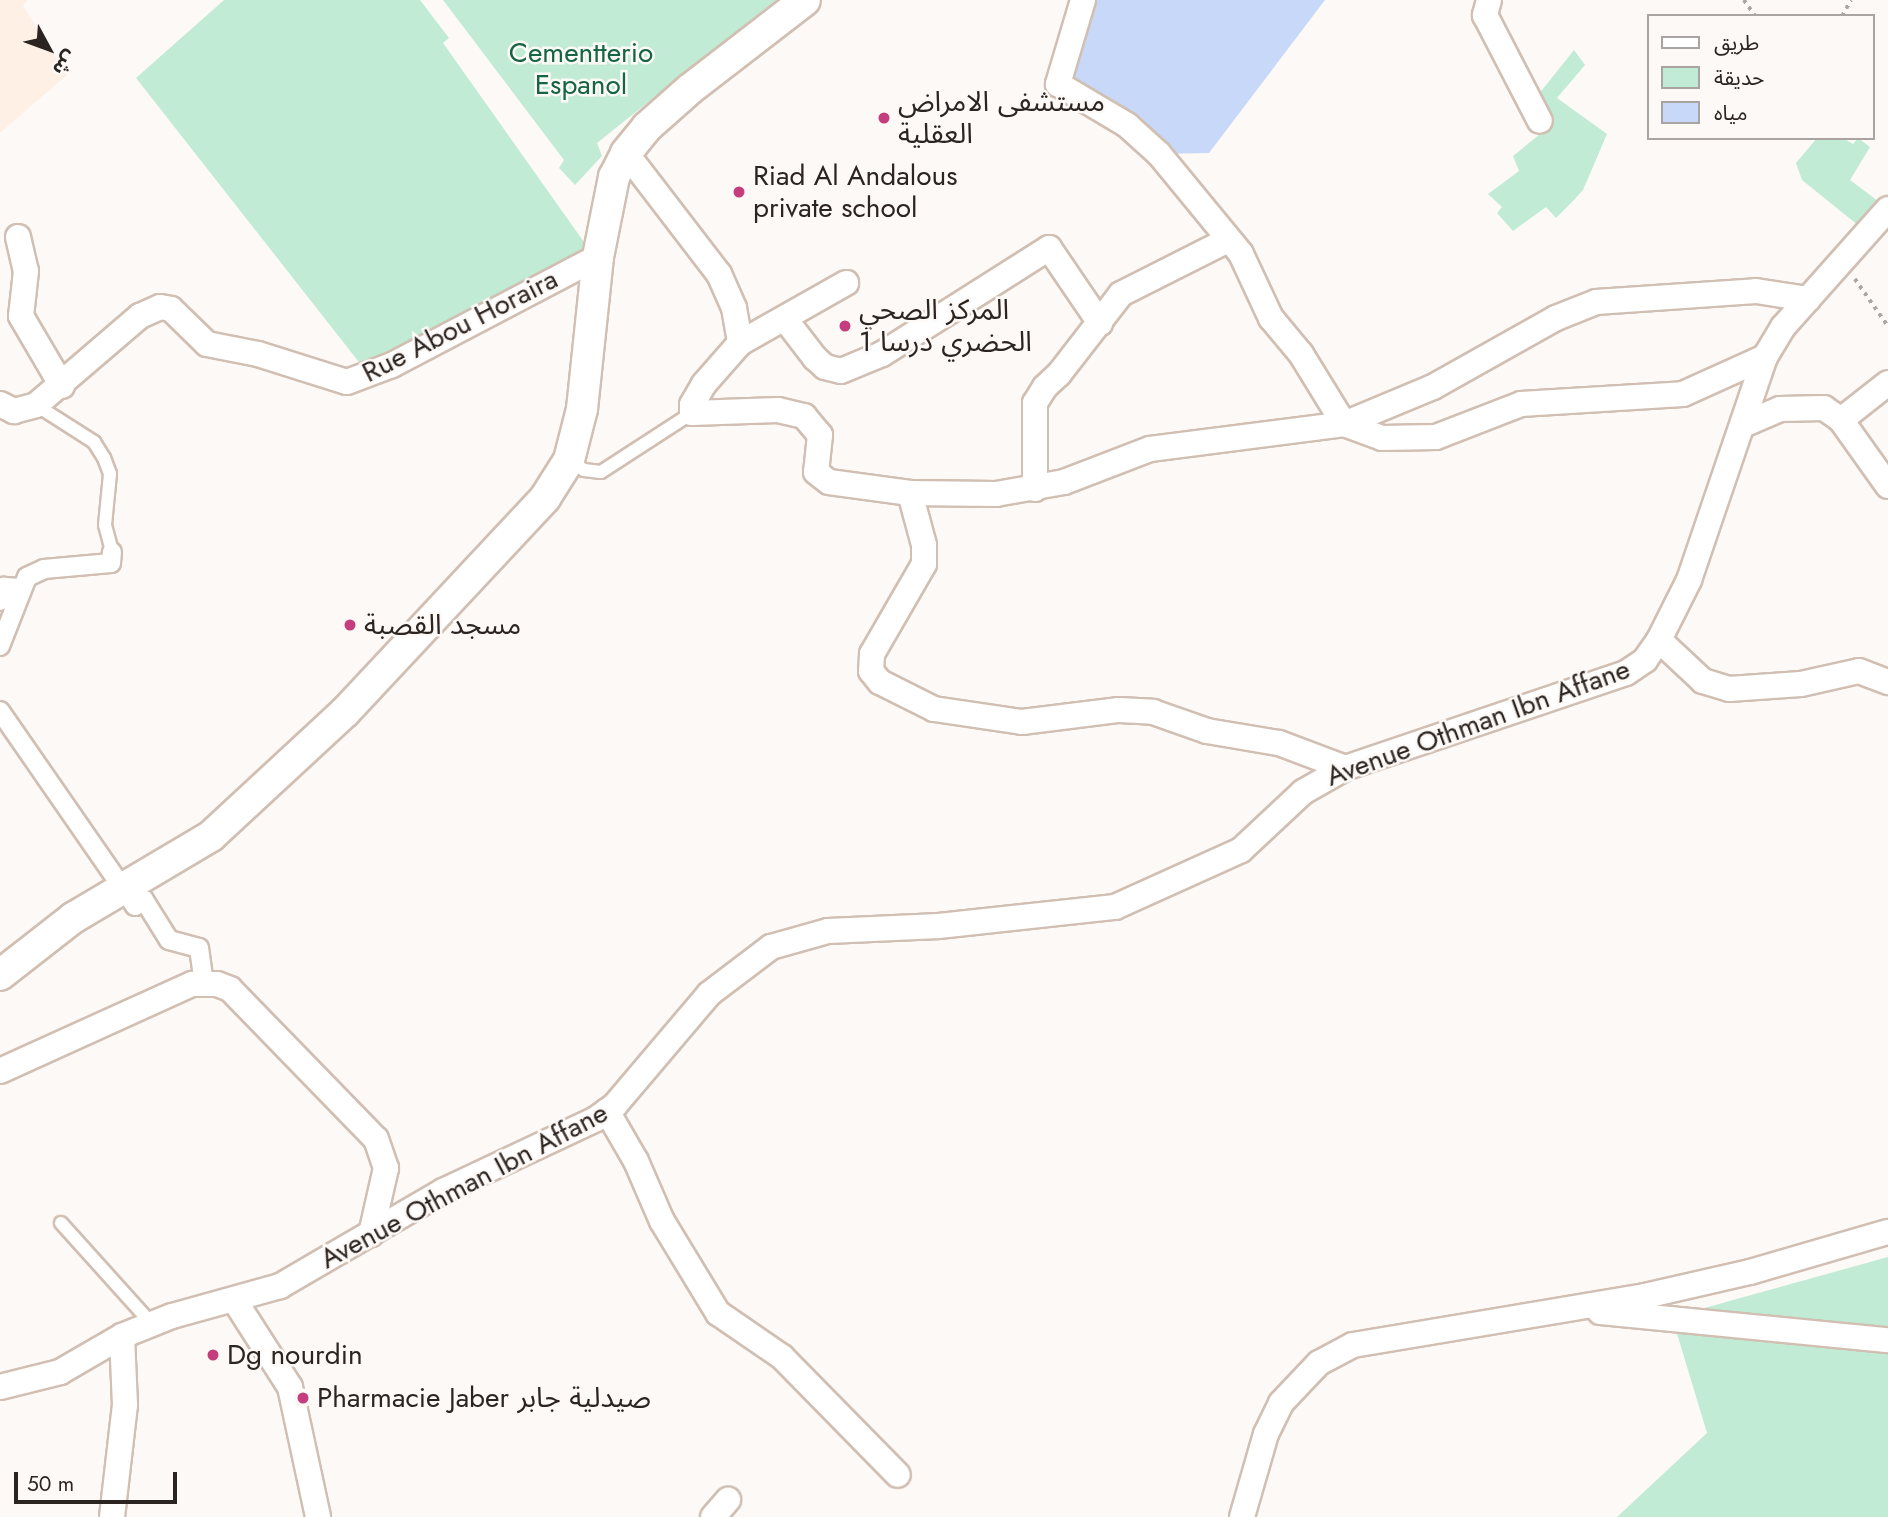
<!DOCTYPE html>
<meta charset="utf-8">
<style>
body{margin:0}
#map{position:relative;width:1888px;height:1517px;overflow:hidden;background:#fdf9f7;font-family:Jost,"Noto Sans Arabic",sans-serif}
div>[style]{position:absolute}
.built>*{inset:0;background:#fff0e5}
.green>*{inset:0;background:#c1ebd5}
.water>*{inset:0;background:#c8d8f9}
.path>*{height:3.5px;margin-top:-1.75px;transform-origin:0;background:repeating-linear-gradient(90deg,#aba6a3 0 3.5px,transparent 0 8.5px)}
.roads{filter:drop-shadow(2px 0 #d0bfb2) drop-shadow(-2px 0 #d0bfb2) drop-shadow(0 2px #d0bfb2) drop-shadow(0 -2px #d0bfb2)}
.service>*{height:12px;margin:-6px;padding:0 6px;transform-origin:6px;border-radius:6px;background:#fff}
.pedestrian>*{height:18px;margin:-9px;padding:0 9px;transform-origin:9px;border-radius:9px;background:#fff}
.minor>*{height:24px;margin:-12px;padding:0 12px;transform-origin:12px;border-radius:12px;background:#fff}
.tertiary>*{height:30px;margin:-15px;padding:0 15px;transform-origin:15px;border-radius:15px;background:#fff}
.dots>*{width:19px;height:19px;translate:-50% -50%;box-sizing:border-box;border:4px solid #fdf9f7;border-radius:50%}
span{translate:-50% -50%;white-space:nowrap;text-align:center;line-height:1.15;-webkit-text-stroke:5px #fdf9f7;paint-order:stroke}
.park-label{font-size:28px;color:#146546}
.poi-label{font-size:28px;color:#2b2420}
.left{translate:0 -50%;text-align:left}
.street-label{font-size:28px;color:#2b2420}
.legend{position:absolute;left:1647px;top:14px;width:228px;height:126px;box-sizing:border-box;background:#fdf9f7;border:2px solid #a9a4a1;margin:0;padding:9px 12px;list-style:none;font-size:21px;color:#2b2420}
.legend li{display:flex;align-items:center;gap:14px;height:35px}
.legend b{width:35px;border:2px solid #a9a4a1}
.north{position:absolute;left:14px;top:14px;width:70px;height:70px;-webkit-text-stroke:5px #fdf9f7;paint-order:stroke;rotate:131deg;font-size:19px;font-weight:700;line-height:28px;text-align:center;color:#2b2420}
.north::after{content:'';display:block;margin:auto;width:24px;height:32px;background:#2b2420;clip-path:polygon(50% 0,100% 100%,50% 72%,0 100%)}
.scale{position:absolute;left:14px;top:1472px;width:163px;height:32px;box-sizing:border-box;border:4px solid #2b2420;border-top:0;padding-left:9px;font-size:21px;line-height:24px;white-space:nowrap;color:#2b2420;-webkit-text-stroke:5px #fdf9f7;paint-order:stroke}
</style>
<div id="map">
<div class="built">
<i style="clip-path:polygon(0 0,27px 0,23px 6px,67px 75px,0 133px)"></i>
</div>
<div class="green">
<i style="clip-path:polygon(224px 0,420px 0,449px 38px,443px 43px,591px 252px,362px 366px,136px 78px)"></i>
<i style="clip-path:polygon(443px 0,776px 0,597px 143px,602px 156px,575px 185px,559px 168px,564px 160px)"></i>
<i style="clip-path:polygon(1574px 50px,1585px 65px,1557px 98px,1607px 134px,1583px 190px,1572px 202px,1556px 218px,1546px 207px,1513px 231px,1497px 213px,1502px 207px,1488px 194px,1519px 171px,1513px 156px,1540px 134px,1538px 95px)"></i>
<i style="clip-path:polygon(1817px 138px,1843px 138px,1853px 144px,1858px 138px,1870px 147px,1850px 180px,1878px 201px,1859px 226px,1802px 180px,1796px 163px)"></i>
<i style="clip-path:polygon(1888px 1257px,1888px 1517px,1617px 1517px,1707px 1433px,1672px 1317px)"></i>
</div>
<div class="water">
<i style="clip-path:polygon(1090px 0,1325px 0,1209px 153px,1159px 154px,1058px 84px)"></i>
</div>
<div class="path">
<i style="left:1744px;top:0;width:19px;rotate:55deg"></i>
<i style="left:1842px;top:16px;width:18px;rotate:-61deg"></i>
<i style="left:1855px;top:279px;width:57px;rotate:54.9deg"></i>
</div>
<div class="roads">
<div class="service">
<i style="left:36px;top:405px;width:69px;rotate:32.5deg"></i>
<i style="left:94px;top:442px;width:19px;rotate:58deg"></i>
<i style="left:104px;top:458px;width:17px;rotate:69deg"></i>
<i style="left:110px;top:474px;width:51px;rotate:95.6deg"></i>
<i style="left:105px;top:525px;width:28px;rotate:75deg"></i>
<i style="left:569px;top:460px;width:18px;rotate:34deg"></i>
<i style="left:584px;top:470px;width:17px;rotate:7deg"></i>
<i style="left:601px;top:472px;width:108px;rotate:-33deg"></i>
<i style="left:61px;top:1223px;width:136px;rotate:48deg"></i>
</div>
<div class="pedestrian">
<i style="left:0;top:601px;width:15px;rotate:-74deg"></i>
<i style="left:4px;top:587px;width:17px;rotate:3deg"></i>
<i style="left:0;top:646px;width:74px;rotate:-68.6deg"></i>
<i style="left:27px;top:577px;width:19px;rotate:-25deg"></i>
<i style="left:44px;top:569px;width:67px;rotate:-5.1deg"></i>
<i style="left:111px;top:563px;width:11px;rotate:-85deg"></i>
<i style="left:0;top:711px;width:237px;rotate:55.3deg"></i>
<i style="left:135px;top:906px;width:11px;rotate:-34deg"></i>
<i style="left:144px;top:900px;width:47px;rotate:58deg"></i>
<i style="left:169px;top:940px;width:31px;rotate:15deg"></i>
<i style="left:199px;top:948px;width:35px;rotate:82deg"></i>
</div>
<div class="minor">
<i style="left:1083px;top:0;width:88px;rotate:106.6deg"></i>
<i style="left:1058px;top:84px;width:80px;rotate:30.7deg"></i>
<i style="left:1127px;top:125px;width:43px;rotate:42.2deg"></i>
<i style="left:1159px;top:154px;width:129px;rotate:50.6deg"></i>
<i style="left:1241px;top:254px;width:71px;rotate:64.9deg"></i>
<i style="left:1271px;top:318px;width:47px;rotate:50.2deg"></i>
<i style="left:1301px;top:354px;width:82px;rotate:58.4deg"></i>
<i style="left:1344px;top:424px;width:40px;rotate:20.2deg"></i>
<i style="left:1382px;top:438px;width:54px;rotate:-1.1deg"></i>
<i style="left:1436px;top:437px;width:91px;rotate:-21.2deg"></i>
<i style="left:1521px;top:404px;width:162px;rotate:-3.5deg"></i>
<i style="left:1683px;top:394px;width:90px;rotate:-24.3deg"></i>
<i style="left:1489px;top:0;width:16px;rotate:105deg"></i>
<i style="left:1485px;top:15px;width:119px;rotate:62.6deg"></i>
<i style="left:626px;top:153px;width:153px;rotate:52.5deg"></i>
<i style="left:719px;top:274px;width:37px;rotate:66deg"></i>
<i style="left:734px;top:308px;width:36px;rotate:80deg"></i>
<i style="left:740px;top:343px;width:122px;rotate:-29.5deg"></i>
<i style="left:18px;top:237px;width:35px;rotate:77deg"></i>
<i style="left:26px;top:271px;width:45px;rotate:96.3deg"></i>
<i style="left:21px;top:316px;width:81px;rotate:59.6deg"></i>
<i style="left:785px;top:319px;width:49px;rotate:52.4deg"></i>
<i style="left:815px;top:358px;width:13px;rotate:42deg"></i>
<i style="left:825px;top:367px;width:16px;rotate:14deg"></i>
<i style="left:841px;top:371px;width:44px;rotate:-22.5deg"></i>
<i style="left:882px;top:354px;width:198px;rotate:-32.4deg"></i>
<i style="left:1049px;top:248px;width:91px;rotate:55.8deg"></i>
<i style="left:740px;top:343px;width:55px;rotate:131.3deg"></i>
<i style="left:704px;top:384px;width:24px;rotate:120deg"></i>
<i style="left:692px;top:405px;width:8px;rotate:90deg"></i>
<i style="left:692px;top:413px;width:86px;rotate:-2deg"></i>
<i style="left:778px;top:410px;width:27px;rotate:13deg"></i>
<i style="left:804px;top:416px;width:25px;rotate:50deg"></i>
<i style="left:820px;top:435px;width:37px;rotate:96deg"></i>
<i style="left:816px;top:472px;width:16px;rotate:38deg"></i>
<i style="left:829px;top:482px;width:82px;rotate:7.7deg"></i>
<i style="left:910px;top:493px;width:86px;rotate:0.7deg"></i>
<i style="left:996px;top:494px;width:69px;rotate:-10deg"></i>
<i style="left:1064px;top:482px;width:92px;rotate:-21deg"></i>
<i style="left:1150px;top:449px;width:196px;rotate:-7.3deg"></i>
<i style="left:1344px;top:424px;width:96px;rotate:-22.6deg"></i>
<i style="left:1433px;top:387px;width:141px;rotate:-29.3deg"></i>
<i style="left:1556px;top:318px;width:43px;rotate:-21.8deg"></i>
<i style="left:1596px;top:302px;width:160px;rotate:-3.9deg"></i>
<i style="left:1756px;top:291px;width:53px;rotate:8.7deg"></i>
<i style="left:0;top:404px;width:16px;rotate:27deg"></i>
<i style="left:14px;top:411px;width:23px;rotate:-15deg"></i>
<i style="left:36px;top:405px;width:137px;rotate:-40.6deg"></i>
<i style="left:140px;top:316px;width:22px;rotate:-24deg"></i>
<i style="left:160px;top:307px;width:11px;rotate:10deg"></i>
<i style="left:171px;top:309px;width:50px;rotate:44.2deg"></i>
<i style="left:207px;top:344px;width:52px;rotate:11.1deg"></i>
<i style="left:258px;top:354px;width:93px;rotate:17.5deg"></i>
<i style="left:347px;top:382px;width:48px;rotate:-20.7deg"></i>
<i style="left:392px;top:365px;width:233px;rotate:-27.7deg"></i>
<i style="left:1841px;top:420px;width:60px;rotate:-38.2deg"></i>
<i style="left:1743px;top:425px;width:40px;rotate:-23.4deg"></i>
<i style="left:1780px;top:409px;width:44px;rotate:-1.3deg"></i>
<i style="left:1824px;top:408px;width:21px;rotate:35deg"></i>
<i style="left:1841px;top:420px;width:81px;rotate:54.5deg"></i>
<i style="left:1035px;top:489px;width:86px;rotate:-90deg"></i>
<i style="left:1035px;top:403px;width:19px;rotate:-58deg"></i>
<i style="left:1045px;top:387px;width:19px;rotate:-43deg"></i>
<i style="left:1059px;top:374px;width:101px;rotate:-52.2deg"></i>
<i style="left:1121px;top:294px;width:120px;rotate:-26.8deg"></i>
<i style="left:910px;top:493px;width:54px;rotate:74.9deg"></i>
<i style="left:924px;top:545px;width:19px;rotate:90deg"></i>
<i style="left:924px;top:564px;width:104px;rotate:120deg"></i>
<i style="left:872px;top:654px;width:17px;rotate:93deg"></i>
<i style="left:871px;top:671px;width:14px;rotate:51deg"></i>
<i style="left:880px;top:682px;width:60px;rotate:26.6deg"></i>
<i style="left:934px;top:709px;width:89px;rotate:8.4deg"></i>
<i style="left:1022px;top:722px;width:98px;rotate:-7.1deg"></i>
<i style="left:1119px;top:710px;width:34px;rotate:3deg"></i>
<i style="left:1153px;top:712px;width:57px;rotate:19.4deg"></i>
<i style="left:1207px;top:731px;width:73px;rotate:9.5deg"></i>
<i style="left:1279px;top:743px;width:71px;rotate:20.7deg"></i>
<i style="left:1659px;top:640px;width:60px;rotate:43deg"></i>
<i style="left:1703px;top:681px;width:27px;rotate:17deg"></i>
<i style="left:1729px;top:689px;width:72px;rotate:-4deg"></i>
<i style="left:1801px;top:684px;width:59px;rotate:-12.6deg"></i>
<i style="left:1859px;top:671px;width:31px;rotate:21deg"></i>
<i style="left:0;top:1071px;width:211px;rotate:-24.4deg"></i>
<i style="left:192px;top:984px;width:25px"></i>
<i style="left:217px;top:984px;width:14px;rotate:21deg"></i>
<i style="left:230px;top:989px;width:209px;rotate:45.8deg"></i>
<i style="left:376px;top:1139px;width:31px;rotate:71deg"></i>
<i style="left:386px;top:1168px;width:68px;rotate:102.8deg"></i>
<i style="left:607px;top:1111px;width:58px;rotate:59.9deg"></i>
<i style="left:636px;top:1161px;width:65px;rotate:66.6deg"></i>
<i style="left:662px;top:1221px;width:108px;rotate:58.7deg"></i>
<i style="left:718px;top:1313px;width:78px;rotate:34.5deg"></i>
<i style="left:782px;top:1357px;width:165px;rotate:45.5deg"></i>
<i style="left:235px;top:1301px;width:102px;rotate:57.4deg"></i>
<i style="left:290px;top:1387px;width:133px;rotate:77.8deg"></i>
<i style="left:1600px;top:1312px;width:289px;rotate:5.6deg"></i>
<i style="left:0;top:1387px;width:62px;rotate:-14deg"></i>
<i style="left:60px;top:1372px;width:72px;rotate:-30.1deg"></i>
<i style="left:122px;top:1336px;width:54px;rotate:-21.8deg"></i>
<i style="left:172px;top:1316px;width:112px;rotate:-15.5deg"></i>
<i style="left:280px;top:1286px;width:189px;rotate:-30.2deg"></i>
<i style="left:443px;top:1191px;width:169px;rotate:-25.2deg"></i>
<i style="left:596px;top:1119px;width:24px;rotate:-36deg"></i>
<i style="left:615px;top:1105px;width:145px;rotate:-49.7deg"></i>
<i style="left:709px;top:994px;width:78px;rotate:-37.2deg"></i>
<i style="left:771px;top:947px;width:59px;rotate:-15.7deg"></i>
<i style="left:828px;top:931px;width:111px;rotate:-2.6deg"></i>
<i style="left:939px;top:926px;width:177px;rotate:-6.2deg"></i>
<i style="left:1115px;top:907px;width:138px;rotate:-24.3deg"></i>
<i style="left:1241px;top:850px;width:85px;rotate:-43.1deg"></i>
<i style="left:1303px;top:792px;width:48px;rotate:-29.7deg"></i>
<i style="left:1345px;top:768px;width:297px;rotate:-18.7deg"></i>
<i style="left:1626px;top:673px;width:23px;rotate:-34deg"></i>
<i style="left:1645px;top:660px;width:24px;rotate:-55deg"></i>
<i style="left:1659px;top:640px;width:67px;rotate:-63.4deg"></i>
<i style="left:1689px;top:580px;width:236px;rotate:-71.2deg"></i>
<i style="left:1765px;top:357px;width:35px;rotate:-59deg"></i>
<i style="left:1783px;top:327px;width:158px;rotate:-48.3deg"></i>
<i style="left:112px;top:1517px;width:113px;rotate:-83.4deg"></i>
<i style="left:125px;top:1405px;width:69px;rotate:-92.5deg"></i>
<i style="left:713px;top:1517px;width:23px;rotate:-49deg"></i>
<i style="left:1242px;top:1517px;width:86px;rotate:-73.9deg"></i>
<i style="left:1266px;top:1434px;width:34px;rotate:-64deg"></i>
<i style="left:1281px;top:1403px;width:55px;rotate:-46.5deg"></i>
<i style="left:1319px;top:1363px;width:38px;rotate:-28deg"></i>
<i style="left:1353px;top:1345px;width:296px;rotate:-9.5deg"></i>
<i style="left:1645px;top:1296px;width:108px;rotate:-12.9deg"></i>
<i style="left:1750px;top:1272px;width:144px;rotate:-16.2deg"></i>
</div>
<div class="tertiary">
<i style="left:0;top:975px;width:93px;rotate:-38deg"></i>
<i style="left:73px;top:918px;width:161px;rotate:-30.7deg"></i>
<i style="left:211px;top:836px;width:183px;rotate:-42.8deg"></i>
<i style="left:345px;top:712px;width:293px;rotate:-46.9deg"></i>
<i style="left:545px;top:498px;width:45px;rotate:-57.7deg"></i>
<i style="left:569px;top:460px;width:53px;rotate:-75.7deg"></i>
<i style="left:582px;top:409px;width:153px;rotate:-84deg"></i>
<i style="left:598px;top:257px;width:82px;rotate:-78.7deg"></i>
<i style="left:614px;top:177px;width:27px;rotate:-63deg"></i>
<i style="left:626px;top:153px;width:33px;rotate:-51deg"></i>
<i style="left:647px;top:127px;width:57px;rotate:-41.5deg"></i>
<i style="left:690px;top:89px;width:145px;rotate:-37.7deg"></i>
</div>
</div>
<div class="dots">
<i style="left:884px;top:118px;background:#c43e7e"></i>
<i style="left:739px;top:192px;background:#c43e7e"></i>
<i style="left:845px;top:326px;background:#c43e7e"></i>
<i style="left:350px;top:625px;background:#c43e7e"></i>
<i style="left:213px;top:1355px;background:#c43e7e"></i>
<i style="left:303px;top:1398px;background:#c43e7e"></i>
</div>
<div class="park-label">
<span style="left:581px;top:69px">Cementterio<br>Espanol</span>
</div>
<div class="poi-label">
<span class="left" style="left:898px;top:118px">مستشفى الامراض<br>العقلية</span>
<span class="left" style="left:753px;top:192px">Riad Al Andalous<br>private school</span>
<span class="left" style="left:859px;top:326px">المركز الصحي<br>الحضري درسا 1</span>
<span class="left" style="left:364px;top:625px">مسجد القصبة</span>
<span class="left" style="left:227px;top:1355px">Dg nourdin</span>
<span class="left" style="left:317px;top:1398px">Pharmacie Jaber صيدلية جابر</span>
</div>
<div class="street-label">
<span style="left:460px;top:326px;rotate:-27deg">Rue Abou Horaira</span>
<span style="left:1478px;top:723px;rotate:-20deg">Avenue Othman Ibn Affane</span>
<span style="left:464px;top:1186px;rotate:-28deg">Avenue Othman Ibn Affane</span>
</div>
<ul class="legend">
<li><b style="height:9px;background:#fff"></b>طريق</li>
<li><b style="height:19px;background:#c1ebd5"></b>حديقة</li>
<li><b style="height:19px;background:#c8d8f9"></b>مياه</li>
</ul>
<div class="north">ش</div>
<div class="scale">50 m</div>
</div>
